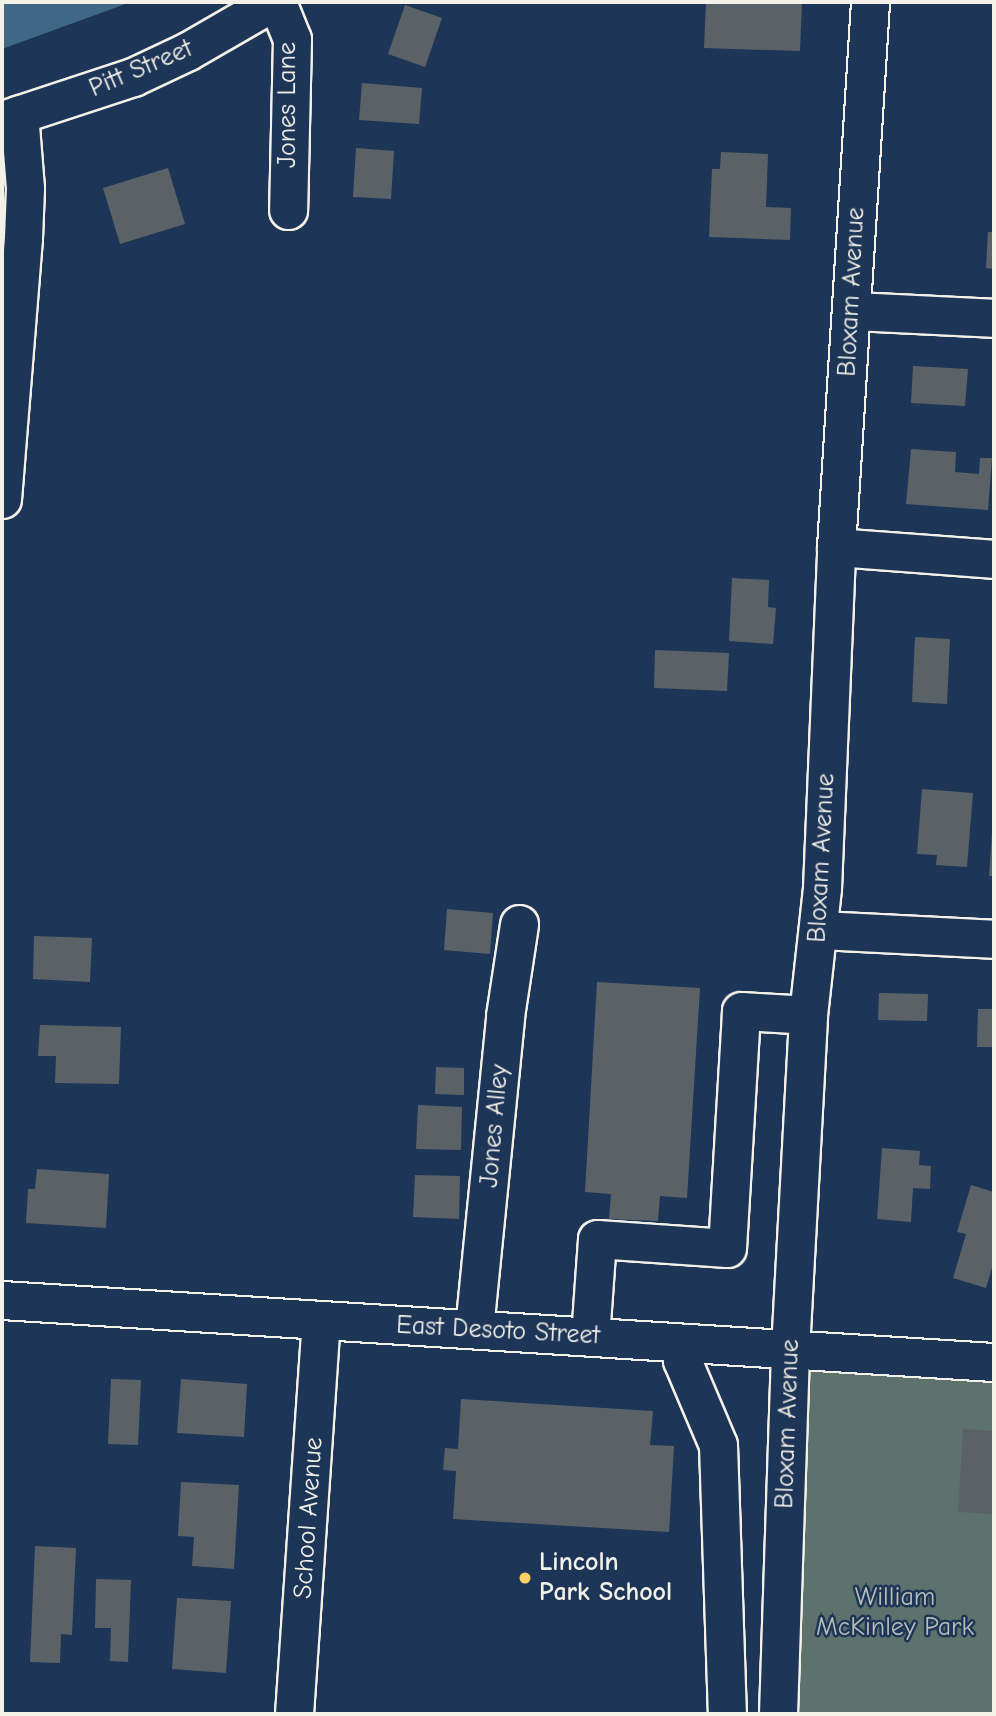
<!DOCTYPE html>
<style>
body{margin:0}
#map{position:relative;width:996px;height:1716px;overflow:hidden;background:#1d3557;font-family:"Comic Neue",sans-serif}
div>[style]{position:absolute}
.green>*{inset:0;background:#5d726d}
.water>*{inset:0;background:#3f6887}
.building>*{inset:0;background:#5b6267}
.roads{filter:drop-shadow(2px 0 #f4f1e8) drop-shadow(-2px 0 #f4f1e8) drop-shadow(0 2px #f4f1e8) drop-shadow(0 -2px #f4f1e8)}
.minor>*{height:37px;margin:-18.5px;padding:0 18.5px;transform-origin:18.5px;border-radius:18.5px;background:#1d3557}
.dots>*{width:19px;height:19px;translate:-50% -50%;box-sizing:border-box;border:4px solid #1d3557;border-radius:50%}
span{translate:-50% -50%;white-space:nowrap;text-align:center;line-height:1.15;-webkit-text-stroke:5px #1d3557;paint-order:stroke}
.street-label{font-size:26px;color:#f4f1e8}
.poi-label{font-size:26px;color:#f4f1e8;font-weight:700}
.left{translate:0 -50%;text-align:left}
.park-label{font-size:26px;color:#b8beb7}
.frame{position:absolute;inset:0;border:4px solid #f4f1e8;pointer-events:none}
</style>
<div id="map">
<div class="green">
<i style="clip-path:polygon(803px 1368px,994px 1378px,994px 1714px,792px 1714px)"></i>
</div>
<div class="water">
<i style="clip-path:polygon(2px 2px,131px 2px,2px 49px)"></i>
</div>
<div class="building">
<i style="clip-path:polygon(706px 2px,802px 2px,800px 51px,704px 48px)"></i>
<i style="clip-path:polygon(405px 5px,442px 18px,425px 67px,388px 54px)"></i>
<i style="clip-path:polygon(362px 83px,422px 88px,419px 124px,359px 120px)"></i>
<i style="clip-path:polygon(356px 148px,394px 151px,391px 199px,353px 197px)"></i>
<i style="clip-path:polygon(721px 152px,768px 154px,766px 207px,791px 208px,790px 240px,709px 237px,712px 169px,720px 169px)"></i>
<i style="clip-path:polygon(168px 168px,185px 224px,120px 244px,103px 188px)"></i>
<i style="clip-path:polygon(988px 232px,994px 232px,994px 269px,986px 268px)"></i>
<i style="clip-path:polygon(913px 366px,968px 369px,965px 406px,911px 403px)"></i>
<i style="clip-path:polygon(911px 449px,956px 452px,955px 472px,979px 474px,980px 458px,992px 458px,988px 510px,906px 504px)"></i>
<i style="clip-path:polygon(732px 578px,769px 580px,768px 607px,776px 608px,773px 644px,729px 641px)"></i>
<i style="clip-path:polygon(915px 637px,950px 639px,947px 704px,912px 702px)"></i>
<i style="clip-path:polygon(655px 650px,729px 653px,727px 691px,654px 688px)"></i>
<i style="clip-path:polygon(922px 789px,973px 793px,967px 867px,936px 865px,937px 855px,917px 854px)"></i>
<i style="clip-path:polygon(992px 833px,994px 833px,994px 876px,989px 876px)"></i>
<i style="clip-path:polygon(447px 909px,493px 913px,490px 954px,444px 950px)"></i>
<i style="clip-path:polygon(34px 936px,92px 938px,90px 982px,33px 979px)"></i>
<i style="clip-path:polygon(597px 982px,700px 988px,687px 1198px,660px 1196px,658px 1221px,609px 1219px,611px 1194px,585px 1192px)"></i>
<i style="clip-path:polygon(879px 993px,928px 994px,927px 1021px,878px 1020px)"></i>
<i style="clip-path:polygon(978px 1009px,994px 1009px,994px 1047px,977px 1047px)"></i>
<i style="clip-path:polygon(40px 1025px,121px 1027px,119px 1084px,55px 1083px,56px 1056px,38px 1056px)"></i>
<i style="clip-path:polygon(436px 1067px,464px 1068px,464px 1095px,435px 1094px)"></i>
<i style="clip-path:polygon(418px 1105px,462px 1107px,461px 1150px,416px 1149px)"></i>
<i style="clip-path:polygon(882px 1148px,920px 1151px,919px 1165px,931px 1166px,930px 1189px,913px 1188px,911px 1222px,877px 1219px)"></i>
<i style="clip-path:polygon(37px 1169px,109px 1174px,106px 1228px,26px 1223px,28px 1189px,35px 1189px)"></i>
<i style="clip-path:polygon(415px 1175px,460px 1176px,459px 1219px,413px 1217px)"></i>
<i style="clip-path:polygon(971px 1185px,994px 1192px,994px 1261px,986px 1288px,953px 1278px,966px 1234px,957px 1232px)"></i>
<i style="clip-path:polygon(111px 1379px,141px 1380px,138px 1445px,108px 1444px)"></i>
<i style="clip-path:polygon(181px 1379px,247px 1384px,244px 1437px,177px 1433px)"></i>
<i style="clip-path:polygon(461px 1399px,653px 1411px,650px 1445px,674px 1446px,669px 1532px,453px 1519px,456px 1471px,443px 1470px,445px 1448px,458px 1449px)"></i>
<i style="clip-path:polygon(963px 1429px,994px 1431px,994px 1514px,958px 1512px)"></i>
<i style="clip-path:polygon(181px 1482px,239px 1485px,234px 1569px,192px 1566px,194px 1537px,178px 1536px)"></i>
<i style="clip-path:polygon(35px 1546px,76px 1548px,72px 1635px,61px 1634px,60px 1663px,30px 1662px)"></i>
<i style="clip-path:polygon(96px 1579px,131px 1580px,128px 1662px,110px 1661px,111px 1628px,95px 1628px)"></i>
<i style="clip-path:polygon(177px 1598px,231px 1601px,226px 1673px,172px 1669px)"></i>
</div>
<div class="roads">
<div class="minor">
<i style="left:277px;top:2px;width:40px;rotate:68deg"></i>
<i style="left:292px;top:39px;width:171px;rotate:91.3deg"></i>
<i style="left:2px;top:120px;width:138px;rotate:-18.2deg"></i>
<i style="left:133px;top:77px;width:61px;rotate:-25.3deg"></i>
<i style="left:188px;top:51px;width:98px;rotate:-30deg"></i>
<i style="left:852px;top:311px;width:142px;rotate:2.8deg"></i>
<i style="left:2px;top:499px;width:262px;rotate:-85.4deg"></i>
<i style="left:23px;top:238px;width:50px;rotate:-87.7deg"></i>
<i style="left:25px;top:188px;width:74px;rotate:-94.6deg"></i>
<i style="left:836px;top:547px;width:158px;rotate:4.3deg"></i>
<i style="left:819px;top:930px;width:175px;rotate:2.9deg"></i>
<i style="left:2px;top:1300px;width:994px;rotate:3.58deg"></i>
<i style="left:474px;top:1329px;width:315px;rotate:-84.3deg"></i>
<i style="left:505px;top:1016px;width:93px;rotate:-81.3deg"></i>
<i style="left:590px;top:1337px;width:98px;rotate:-85.9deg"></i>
<i style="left:597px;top:1239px;width:130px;rotate:4deg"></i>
<i style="left:727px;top:1248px;width:237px;rotate:-86.6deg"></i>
<i style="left:741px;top:1011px;width:67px;rotate:3.4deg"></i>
<i style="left:681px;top:1343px;width:17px;rotate:87deg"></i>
<i style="left:682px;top:1360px;width:92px;rotate:67deg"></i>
<i style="left:718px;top:1445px;width:269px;rotate:88.1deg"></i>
<i style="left:294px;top:1714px;width:394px;rotate:-86.1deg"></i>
<i style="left:778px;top:1714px;width:364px;rotate:-88.1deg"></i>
<i style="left:790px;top:1350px;width:335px;rotate:-86.9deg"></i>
<i style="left:808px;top:1015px;width:128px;rotate:-83.7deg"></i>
<i style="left:822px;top:888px;width:341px;rotate:-87.6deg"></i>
<i style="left:836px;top:547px;width:546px;rotate:-86.43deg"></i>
</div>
</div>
<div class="dots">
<i style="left:525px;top:1578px;background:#ffd166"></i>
</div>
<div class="street-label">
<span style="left:141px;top:69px;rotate:-23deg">Pitt Street</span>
<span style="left:288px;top:105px;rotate:-90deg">Jones Lane</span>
<span style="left:852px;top:292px;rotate:-87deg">Bloxam Avenue</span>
<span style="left:822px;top:858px;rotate:-87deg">Bloxam Avenue</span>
<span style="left:495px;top:1126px;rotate:-85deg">Jones Alley</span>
<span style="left:498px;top:1331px;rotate:3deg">East Desoto Street</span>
<span style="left:788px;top:1424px;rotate:-88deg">Bloxam Avenue</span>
<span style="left:309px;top:1518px;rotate:-86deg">School Avenue</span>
</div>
<div class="poi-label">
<span class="left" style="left:539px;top:1578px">Lincoln<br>Park School</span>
</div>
<div class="park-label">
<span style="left:895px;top:1613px">William<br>McKinley Park</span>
</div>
<div class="frame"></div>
</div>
